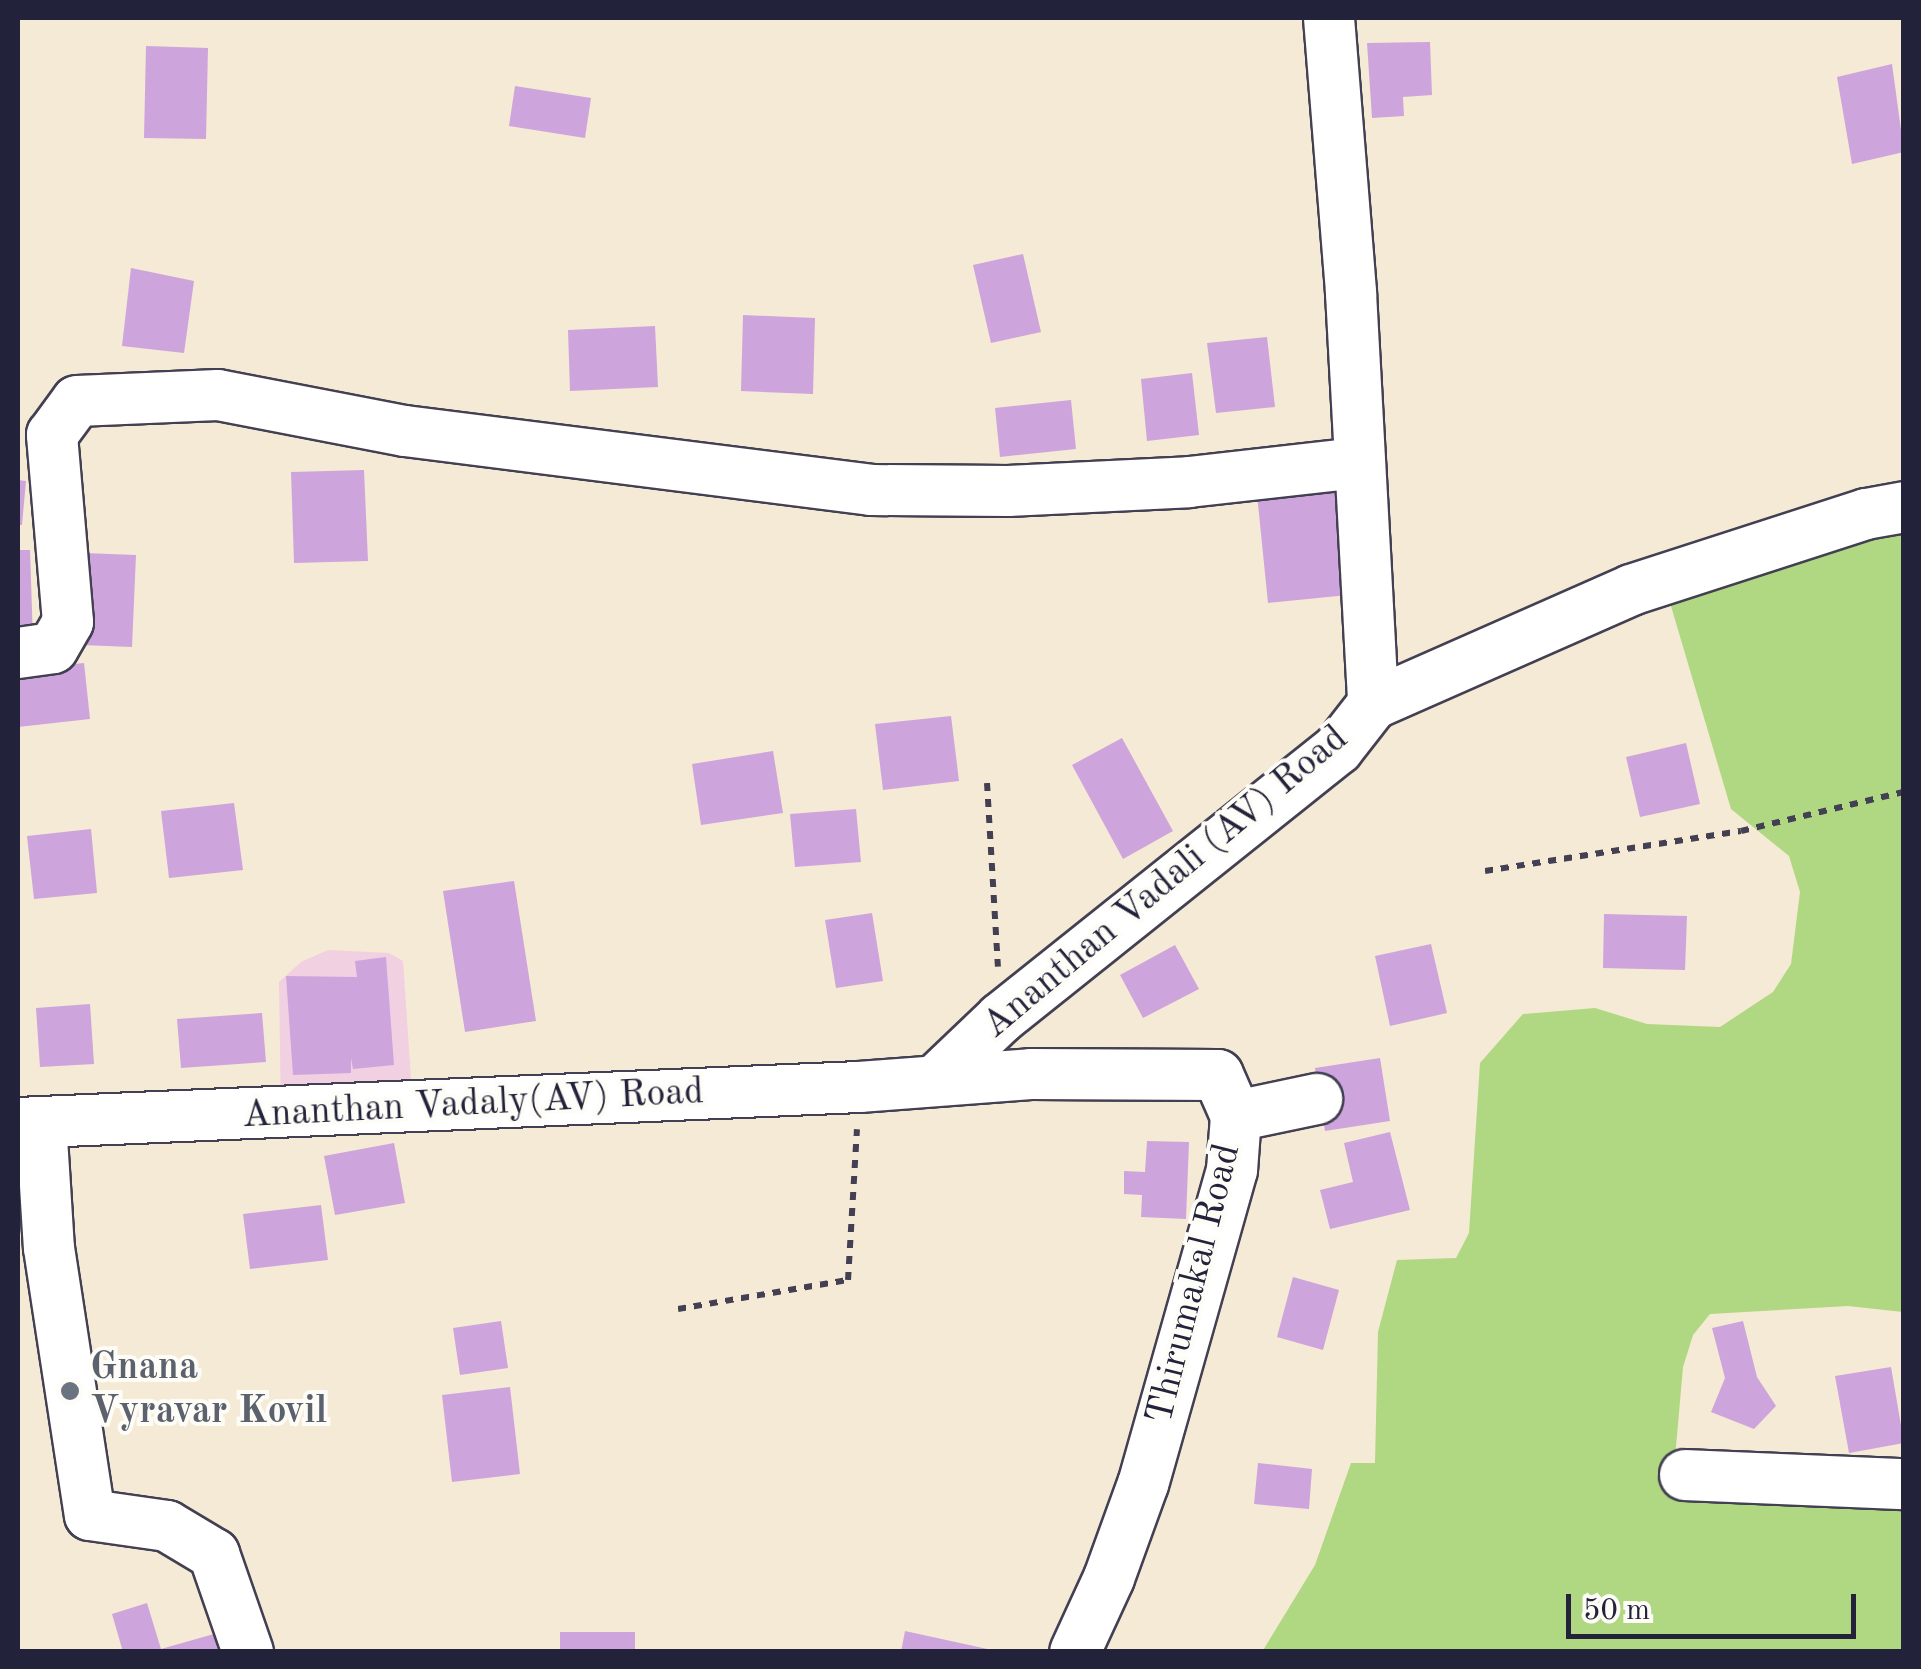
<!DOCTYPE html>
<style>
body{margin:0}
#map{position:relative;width:1921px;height:1669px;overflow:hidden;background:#f5ead5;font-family:"Old Standard TT",serif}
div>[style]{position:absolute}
.built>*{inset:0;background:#f1d0e2}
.green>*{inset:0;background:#b0d781}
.building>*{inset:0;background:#cea4dc}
.path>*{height:6px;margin-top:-3px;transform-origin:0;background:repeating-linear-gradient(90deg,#424052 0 8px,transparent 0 16px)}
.roads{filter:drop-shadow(2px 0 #424052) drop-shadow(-2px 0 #424052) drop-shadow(0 2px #424052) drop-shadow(0 -2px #424052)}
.minor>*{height:50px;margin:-25px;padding:0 25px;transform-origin:25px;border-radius:25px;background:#fff}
.dots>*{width:28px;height:28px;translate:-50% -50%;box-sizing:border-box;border:5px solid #fdfcf7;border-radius:50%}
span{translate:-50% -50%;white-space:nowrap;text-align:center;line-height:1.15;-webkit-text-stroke:8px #fdfcf7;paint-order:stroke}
.street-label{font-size:38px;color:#22223b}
.worship-label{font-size:38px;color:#5b616d;font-weight:700}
.left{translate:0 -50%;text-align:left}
.frame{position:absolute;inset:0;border:20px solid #22223b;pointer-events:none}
.scale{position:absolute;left:1566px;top:1594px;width:290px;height:45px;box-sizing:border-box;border:5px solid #22223b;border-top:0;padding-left:12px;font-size:30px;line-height:35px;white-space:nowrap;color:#22223b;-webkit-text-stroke:8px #fdfcf7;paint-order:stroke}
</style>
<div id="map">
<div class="built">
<i style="clip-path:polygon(328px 950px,389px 953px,403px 961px,413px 1108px,281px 1113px,279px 982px,301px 962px)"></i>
</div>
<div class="green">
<i style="clip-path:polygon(1903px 507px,1903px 1312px,1848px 1306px,1710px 1314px,1693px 1335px,1683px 1367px,1675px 1458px,1903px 1484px,1903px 1651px,1262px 1652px,1315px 1565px,1351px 1463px,1375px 1463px,1378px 1332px,1397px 1260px,1456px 1258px,1469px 1233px,1480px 1063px,1523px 1014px,1595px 1008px,1647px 1024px,1720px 1027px,1773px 992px,1791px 964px,1800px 892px,1789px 856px,1731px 809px,1663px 579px)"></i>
</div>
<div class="building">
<i style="clip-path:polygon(1430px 42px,1432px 95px,1403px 97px,1404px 116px,1372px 118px,1367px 43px)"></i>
<i style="clip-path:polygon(146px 46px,208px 48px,206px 139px,144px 138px)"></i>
<i style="clip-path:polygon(1892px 64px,1904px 152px,1852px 164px,1837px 77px)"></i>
<i style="clip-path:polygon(515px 86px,591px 98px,585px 138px,509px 126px)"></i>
<i style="clip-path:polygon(1023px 254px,1041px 332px,991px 343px,973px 265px)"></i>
<i style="clip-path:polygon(131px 268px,194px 281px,184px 353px,122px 346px)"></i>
<i style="clip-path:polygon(743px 315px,815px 318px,813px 394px,741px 391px)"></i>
<i style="clip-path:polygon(655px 326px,658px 387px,570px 391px,568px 330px)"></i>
<i style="clip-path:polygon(1267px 337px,1275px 407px,1216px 413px,1207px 343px)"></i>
<i style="clip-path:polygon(1192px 373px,1199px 435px,1147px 441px,1141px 379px)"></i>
<i style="clip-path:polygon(1071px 400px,1076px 449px,1000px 457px,995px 408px)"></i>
<i style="clip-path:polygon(364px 470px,368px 561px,294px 563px,291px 472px)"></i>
<i style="clip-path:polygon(18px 480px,26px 481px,22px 525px,18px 525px)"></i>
<i style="clip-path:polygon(1336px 486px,1348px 595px,1268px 603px,1257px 494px)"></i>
<i style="clip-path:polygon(18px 550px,30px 550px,33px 641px,18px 642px)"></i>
<i style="clip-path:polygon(84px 553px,136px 555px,132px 647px,81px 645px)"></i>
<i style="clip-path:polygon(84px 663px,90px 719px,18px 727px,18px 670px)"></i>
<i style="clip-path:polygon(951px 716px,959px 781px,883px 790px,875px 724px)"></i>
<i style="clip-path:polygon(1122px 738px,1173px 831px,1123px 859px,1072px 765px)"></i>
<i style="clip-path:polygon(1686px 743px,1700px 804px,1640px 817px,1626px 757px)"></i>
<i style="clip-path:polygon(773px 751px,783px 813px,701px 825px,692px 764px)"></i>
<i style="clip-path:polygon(234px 803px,243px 870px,169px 878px,161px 811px)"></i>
<i style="clip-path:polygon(856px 809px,861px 862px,795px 867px,790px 814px)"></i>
<i style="clip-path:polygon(91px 829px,97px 893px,34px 899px,27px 836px)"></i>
<i style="clip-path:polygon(514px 881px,536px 1021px,465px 1032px,443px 891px)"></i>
<i style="clip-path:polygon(872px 913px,883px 981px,836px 988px,825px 920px)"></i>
<i style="clip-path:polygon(1604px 914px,1687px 916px,1685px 970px,1603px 968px)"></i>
<i style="clip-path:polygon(1431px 944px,1447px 1013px,1390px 1026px,1375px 956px)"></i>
<i style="clip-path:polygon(1175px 945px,1199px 989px,1143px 1018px,1120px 975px)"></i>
<i style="clip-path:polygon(386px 957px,394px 1065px,353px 1069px,351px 1058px,351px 1073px,293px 1075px,286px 976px,357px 977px,355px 961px)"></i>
<i style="clip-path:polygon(90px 1004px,94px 1064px,40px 1067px,36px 1008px)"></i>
<i style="clip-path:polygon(262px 1013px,266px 1062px,181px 1068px,177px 1019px)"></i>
<i style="clip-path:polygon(1380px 1058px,1390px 1121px,1325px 1131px,1315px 1068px)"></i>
<i style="clip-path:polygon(1390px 1132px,1410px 1210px,1330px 1229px,1320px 1190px,1353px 1182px,1344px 1143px)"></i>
<i style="clip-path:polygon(1147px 1141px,1189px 1142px,1186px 1219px,1141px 1217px,1142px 1195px,1124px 1194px,1124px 1171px,1145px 1172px)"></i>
<i style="clip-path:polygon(394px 1143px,405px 1203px,335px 1215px,324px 1156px)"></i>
<i style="clip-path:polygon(321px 1205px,328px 1260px,250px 1269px,243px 1214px)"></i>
<i style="clip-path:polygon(1293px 1277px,1339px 1290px,1323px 1350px,1277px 1337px)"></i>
<i style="clip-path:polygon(501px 1321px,508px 1368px,460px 1375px,453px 1328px)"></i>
<i style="clip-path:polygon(1743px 1321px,1757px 1377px,1776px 1406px,1754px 1429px,1711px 1412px,1725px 1378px,1712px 1328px)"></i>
<i style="clip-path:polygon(1891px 1367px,1904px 1443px,1849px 1453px,1835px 1376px)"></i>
<i style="clip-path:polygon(510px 1387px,520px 1474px,452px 1482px,442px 1395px)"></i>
<i style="clip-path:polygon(1258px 1463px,1312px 1469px,1309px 1509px,1254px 1504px)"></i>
<i style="clip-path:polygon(147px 1603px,161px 1649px,221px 1632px,227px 1652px,123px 1652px,112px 1614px)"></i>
<i style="clip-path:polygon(905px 1631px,992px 1650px,992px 1652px,901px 1652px)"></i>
<i style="clip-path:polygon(560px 1632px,635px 1632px,635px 1652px,560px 1652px)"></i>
</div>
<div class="path">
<i style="left:987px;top:783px;width:184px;rotate:86.6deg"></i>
<i style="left:1485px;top:871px;width:259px;rotate:-8.9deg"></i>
<i style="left:1741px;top:831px;width:168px;rotate:-13.5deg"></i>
<i style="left:678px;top:1309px;width:172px;rotate:-9.7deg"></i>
<i style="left:848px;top:1280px;width:151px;rotate:-86.6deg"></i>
</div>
<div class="roads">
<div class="minor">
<i style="left:1329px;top:18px;width:276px;rotate:85.4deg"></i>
<i style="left:1351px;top:293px;width:412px;rotate:86.9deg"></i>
<i style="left:18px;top:653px;width:35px;rotate:-8deg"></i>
<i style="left:53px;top:648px;width:30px;rotate:-60deg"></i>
<i style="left:68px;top:622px;width:188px;rotate:-94.9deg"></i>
<i style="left:52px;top:435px;width:42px;rotate:-53.7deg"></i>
<i style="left:77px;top:401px;width:141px;rotate:-2.4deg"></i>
<i style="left:218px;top:395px;width:190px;rotate:10.9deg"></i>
<i style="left:405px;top:431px;width:470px;rotate:7.2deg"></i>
<i style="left:871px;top:490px;width:137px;rotate:0.4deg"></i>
<i style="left:1008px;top:491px;width:181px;rotate:-2.8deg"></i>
<i style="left:1189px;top:482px;width:171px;rotate:-6.4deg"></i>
<i style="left:937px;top:1079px;width:88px;rotate:-43.6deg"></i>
<i style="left:1001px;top:1018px;width:431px;rotate:-38.6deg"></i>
<i style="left:1338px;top:749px;width:57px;rotate:-52.1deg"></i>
<i style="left:1373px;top:704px;width:282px;rotate:-23.8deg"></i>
<i style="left:1631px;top:590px;width:247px;rotate:-17.9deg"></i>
<i style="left:1866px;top:514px;width:39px;rotate:-10deg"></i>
<i style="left:1236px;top:1116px;width:83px;rotate:-11.9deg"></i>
<i style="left:41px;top:1122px;width:126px;rotate:86.4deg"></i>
<i style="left:49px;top:1248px;width:270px;rotate:81.3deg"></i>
<i style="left:90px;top:1515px;width:78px;rotate:8.1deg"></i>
<i style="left:167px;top:1526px;width:55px;rotate:30.8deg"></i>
<i style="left:214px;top:1554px;width:104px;rotate:70.9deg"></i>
<i style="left:18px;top:1123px;width:842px;rotate:-2.45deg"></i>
<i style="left:859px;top:1087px;width:172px;rotate:-4.3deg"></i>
<i style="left:1031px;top:1074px;width:187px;rotate:0.3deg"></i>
<i style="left:1218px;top:1075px;width:45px;rotate:66.3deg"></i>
<i style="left:1236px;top:1116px;width:54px;rotate:94.2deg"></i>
<i style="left:1232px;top:1170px;width:326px;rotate:105.8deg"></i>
<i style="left:1143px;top:1484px;width:100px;rotate:109.9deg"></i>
<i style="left:1109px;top:1578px;width:81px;rotate:114.7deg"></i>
<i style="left:1685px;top:1475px;width:219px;rotate:2.4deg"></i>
</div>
</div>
<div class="dots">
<i style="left:70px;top:1391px;background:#6b7280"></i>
</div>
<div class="street-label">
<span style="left:1166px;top:883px;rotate:-40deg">Ananthan Vadali (AV) Road</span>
<span style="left:473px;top:1105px;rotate:-3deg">Ananthan Vadaly(AV) Road</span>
<span style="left:1195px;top:1284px;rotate:-76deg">Thirumakal Road</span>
</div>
<div class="worship-label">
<span class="left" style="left:90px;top:1391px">Gnana<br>Vyravar Kovil</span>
</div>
<div class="frame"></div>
<div class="scale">50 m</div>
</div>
